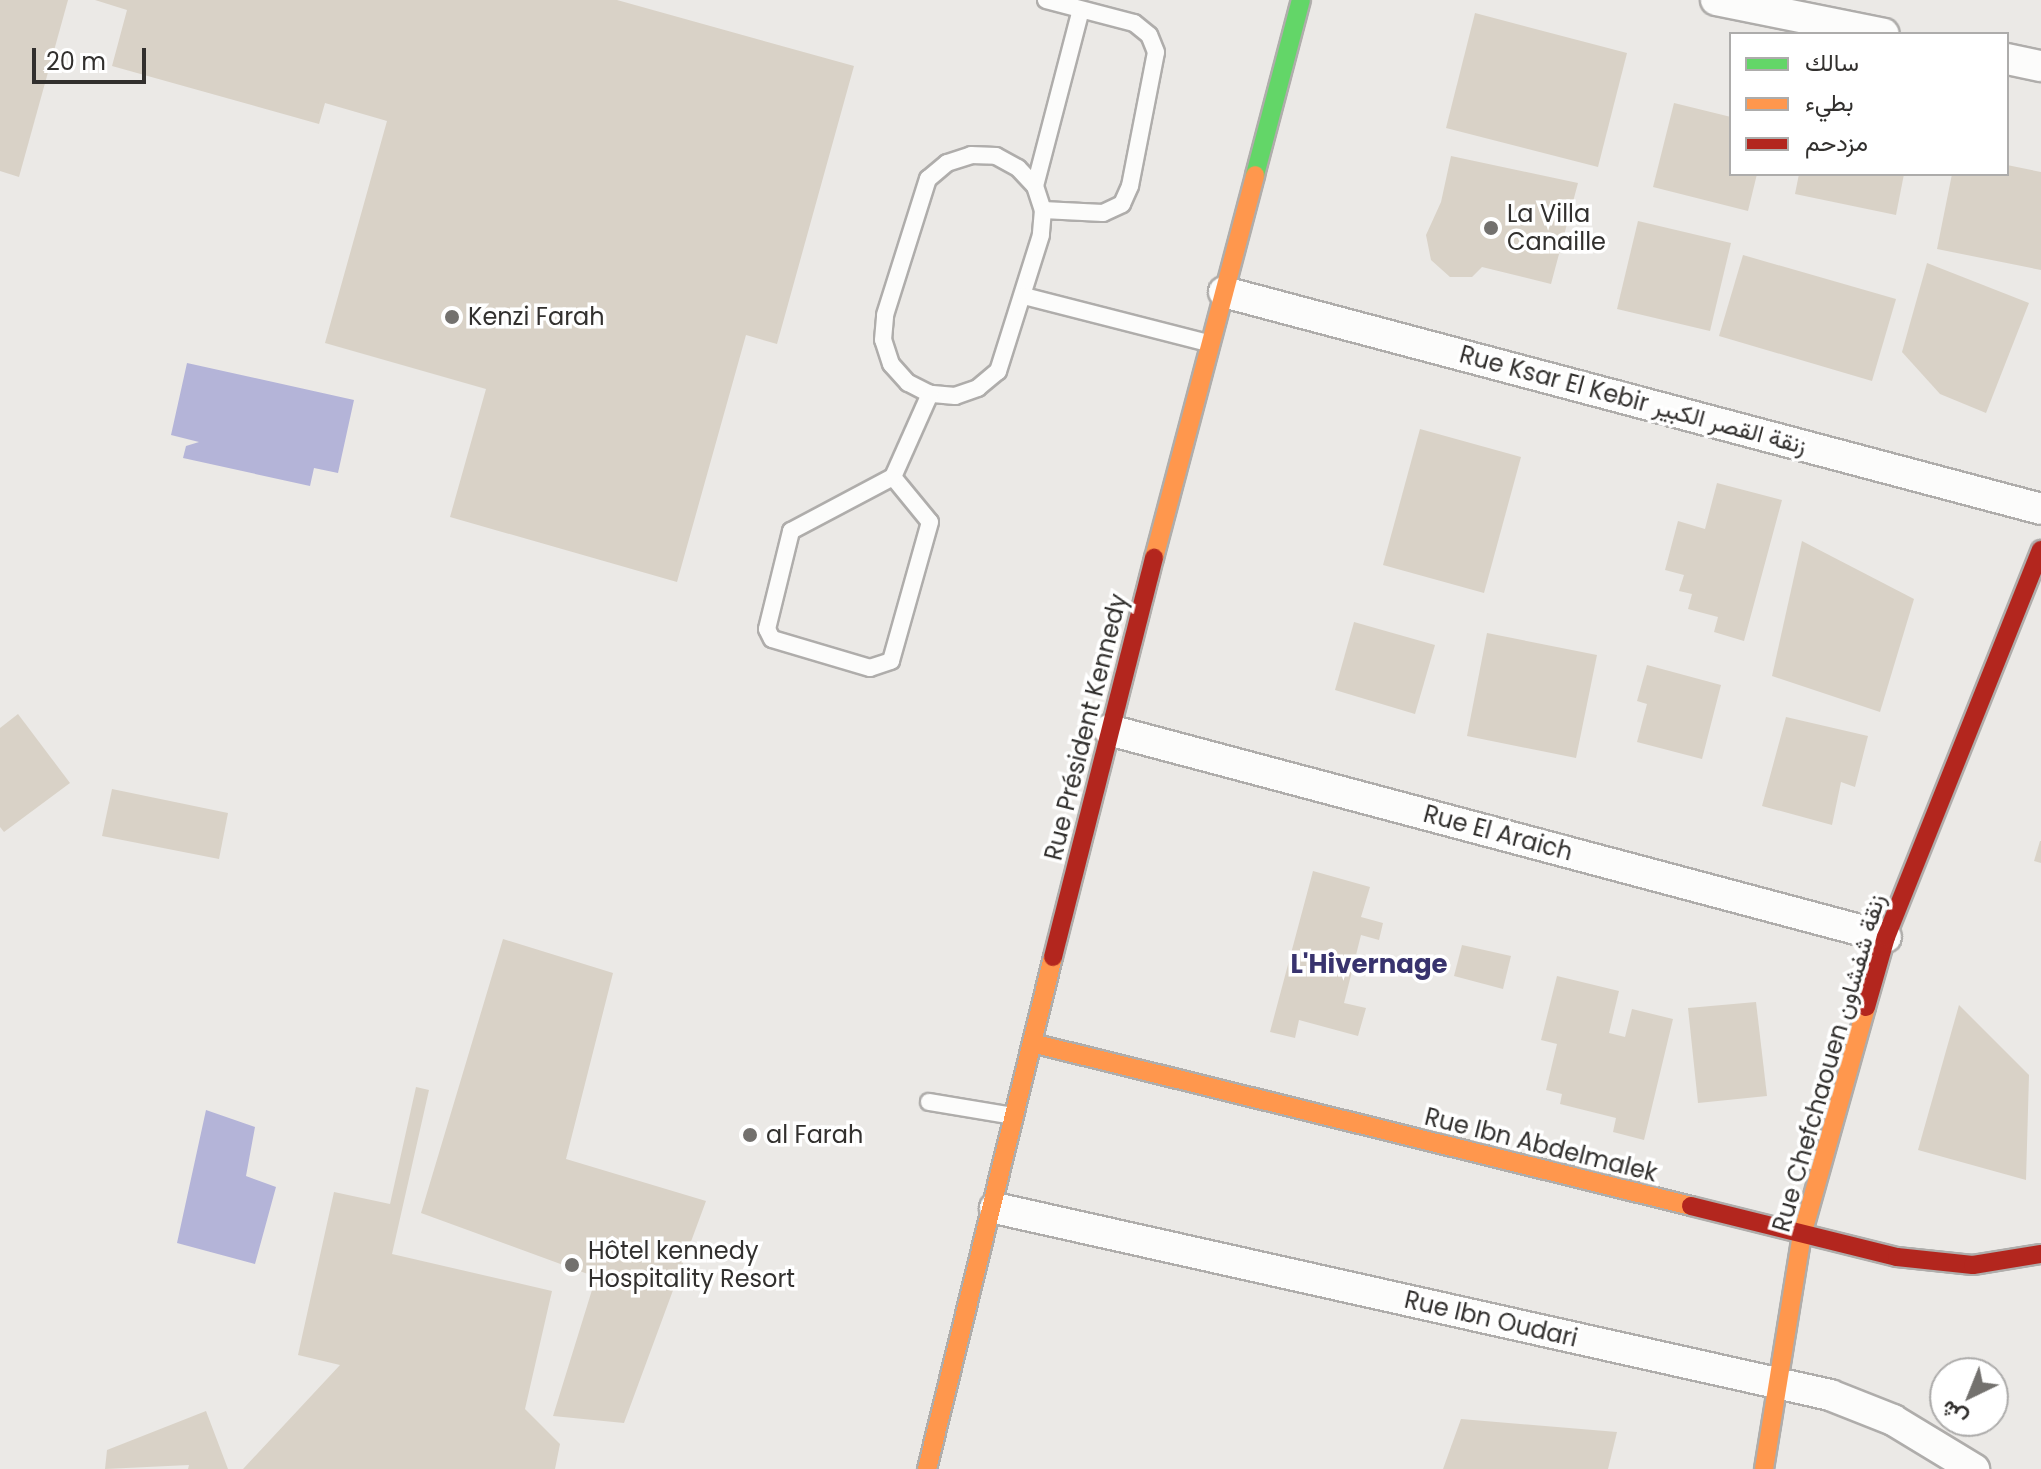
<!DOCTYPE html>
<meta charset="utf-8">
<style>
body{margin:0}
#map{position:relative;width:2041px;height:1469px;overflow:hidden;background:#ebe9e6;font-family:Poppins,Vazirmatn,sans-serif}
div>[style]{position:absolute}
.water>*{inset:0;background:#b4b4d8}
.building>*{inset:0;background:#d9d2c7}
.roads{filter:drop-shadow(2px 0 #afadab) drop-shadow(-2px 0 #afadab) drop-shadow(0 2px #afadab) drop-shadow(0 -2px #afadab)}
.lane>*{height:16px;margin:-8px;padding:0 8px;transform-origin:8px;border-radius:8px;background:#fcfcfb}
.street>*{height:30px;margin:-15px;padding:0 15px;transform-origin:15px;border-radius:15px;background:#fcfcfb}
.fast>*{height:18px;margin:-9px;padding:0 9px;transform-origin:9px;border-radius:9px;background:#63d668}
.slow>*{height:18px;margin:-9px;padding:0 9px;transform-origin:9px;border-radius:9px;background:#ff974d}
.jam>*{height:18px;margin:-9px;padding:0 9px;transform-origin:9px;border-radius:9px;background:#b3261e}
.dots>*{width:22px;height:22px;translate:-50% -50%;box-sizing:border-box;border:4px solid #fff;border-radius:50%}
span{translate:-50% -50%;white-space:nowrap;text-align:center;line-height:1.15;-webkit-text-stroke:7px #fff;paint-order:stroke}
.poi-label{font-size:24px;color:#32302e}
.left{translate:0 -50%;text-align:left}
.street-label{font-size:24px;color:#32302e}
.neighbourhood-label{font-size:26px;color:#38336e;font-weight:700}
.legend{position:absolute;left:1729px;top:32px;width:280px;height:144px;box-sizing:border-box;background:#fff;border:2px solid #adacab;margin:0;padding:10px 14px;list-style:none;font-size:24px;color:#32302e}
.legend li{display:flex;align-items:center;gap:16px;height:40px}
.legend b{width:40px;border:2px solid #adacab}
.north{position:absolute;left:1929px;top:1357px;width:80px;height:80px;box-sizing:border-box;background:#fff;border:2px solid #adacab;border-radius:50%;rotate:223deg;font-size:22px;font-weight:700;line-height:32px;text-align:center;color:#32302e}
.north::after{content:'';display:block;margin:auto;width:28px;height:36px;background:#73716e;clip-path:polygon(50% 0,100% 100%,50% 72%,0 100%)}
.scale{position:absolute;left:32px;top:48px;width:114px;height:36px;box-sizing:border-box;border:4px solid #32302e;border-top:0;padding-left:10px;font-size:24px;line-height:28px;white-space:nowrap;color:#32302e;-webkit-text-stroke:6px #fff;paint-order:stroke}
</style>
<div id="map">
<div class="water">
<i style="clip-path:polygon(187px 363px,354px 400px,338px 473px,314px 468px,310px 486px,183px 458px,186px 446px,199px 442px,171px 435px)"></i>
<i style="clip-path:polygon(206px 1110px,255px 1127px,246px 1176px,276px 1187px,255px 1264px,177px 1243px)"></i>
</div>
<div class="building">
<i style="clip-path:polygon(0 0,68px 0,19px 177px,0 171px)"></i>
<i style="clip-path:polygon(95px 0,617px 0,854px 66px,777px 344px,746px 335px,677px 582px,450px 517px,486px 389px,325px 343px,387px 121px,325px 103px,319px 124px,112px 66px,127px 10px)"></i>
<i style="clip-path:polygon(1475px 13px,1627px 53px,1598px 167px,1446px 128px)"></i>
<i style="clip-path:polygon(1674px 103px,1731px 117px,1731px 174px,1757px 174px,1748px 211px,1653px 187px)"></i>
<i style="clip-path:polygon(1451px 156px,1578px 183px,1551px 284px,1482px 267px,1472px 277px,1450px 277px,1431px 260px,1426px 235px,1441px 202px)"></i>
<i style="clip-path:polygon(2007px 165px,2041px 172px,2041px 270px,1937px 249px,1952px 174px,2007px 174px)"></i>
<i style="clip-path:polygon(1799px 174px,1904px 174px,1896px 215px,1795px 194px)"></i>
<i style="clip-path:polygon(1638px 221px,1731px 243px,1710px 331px,1617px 309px)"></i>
<i style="clip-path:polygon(1743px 255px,1896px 299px,1872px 381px,1719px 336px)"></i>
<i style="clip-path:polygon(1927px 263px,2029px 303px,1986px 413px,1940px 394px,1902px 352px)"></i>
<i style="clip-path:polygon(1420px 429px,1521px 457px,1484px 593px,1383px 565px)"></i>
<i style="clip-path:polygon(1717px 483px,1782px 500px,1744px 641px,1714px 632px,1718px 617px,1688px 609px,1692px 594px,1679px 591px,1684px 575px,1665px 570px,1678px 521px,1705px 529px)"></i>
<i style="clip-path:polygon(1802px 541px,1914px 599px,1880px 712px,1772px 676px)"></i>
<i style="clip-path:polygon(1354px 622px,1435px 645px,1415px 714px,1335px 690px)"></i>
<i style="clip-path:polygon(1487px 633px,1597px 655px,1576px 758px,1467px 736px)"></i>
<i style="clip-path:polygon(1647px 665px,1721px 685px,1702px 759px,1637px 742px,1647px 704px,1637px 701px)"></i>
<i style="clip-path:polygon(18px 714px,70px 783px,4px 832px,0 827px,0 728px)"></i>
<i style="clip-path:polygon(1786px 717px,1868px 736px,1855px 787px,1841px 782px,1832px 825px,1762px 806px)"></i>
<i style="clip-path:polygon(112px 789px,228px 813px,219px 859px,102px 836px)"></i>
<i style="clip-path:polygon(2040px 841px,2041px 841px,2041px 863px,2034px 861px)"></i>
<i style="clip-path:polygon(1313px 871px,1370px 887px,1361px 917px,1383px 923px,1379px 940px,1361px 935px,1344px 1003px,1366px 1008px,1358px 1036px,1299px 1020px,1295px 1038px,1270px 1032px)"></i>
<i style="clip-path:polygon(503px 939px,613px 973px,566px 1159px,706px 1201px,624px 1423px,553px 1416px,596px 1277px,421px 1213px)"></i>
<i style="clip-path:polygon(1462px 945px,1511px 956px,1503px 989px,1454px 976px)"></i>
<i style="clip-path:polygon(1557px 976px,1619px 991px,1609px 1033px,1625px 1037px,1632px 1009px,1673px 1019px,1644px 1140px,1613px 1132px,1616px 1118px,1560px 1104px,1562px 1094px,1546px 1090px,1557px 1044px,1541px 1040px)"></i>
<i style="clip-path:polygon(1756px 1002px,1767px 1096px,1698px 1103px,1688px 1008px)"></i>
<i style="clip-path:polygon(1959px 1005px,2029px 1075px,2026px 1180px,1918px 1150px)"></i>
<i style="clip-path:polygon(416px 1087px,429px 1090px,392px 1254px,552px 1291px,525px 1409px,560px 1444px,555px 1469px,243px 1469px,340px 1365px,298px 1355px,334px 1192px,390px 1204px)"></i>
<i style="clip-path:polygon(206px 1411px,228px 1469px,188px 1469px,189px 1465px,105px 1469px,107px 1450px)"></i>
<i style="clip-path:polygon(1461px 1419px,1617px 1432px,1608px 1469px,1443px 1469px)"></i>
</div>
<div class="roads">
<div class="lane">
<i style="left:971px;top:155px;width:25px;rotate:2deg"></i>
<i style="left:996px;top:156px;width:25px;rotate:29deg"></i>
<i style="left:1018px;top:168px;width:25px;rotate:47deg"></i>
<i style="left:1035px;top:186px;width:25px;rotate:72deg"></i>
<i style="left:1043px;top:210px;width:25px;rotate:95deg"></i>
<i style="left:1041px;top:235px;width:143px;rotate:107.5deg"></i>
<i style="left:998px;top:371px;width:26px;rotate:140deg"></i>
<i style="left:978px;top:388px;width:24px;rotate:161deg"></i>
<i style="left:955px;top:396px;width:25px;rotate:-175deg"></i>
<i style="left:930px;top:394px;width:25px;rotate:-153deg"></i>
<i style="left:908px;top:383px;width:25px;rotate:-132deg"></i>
<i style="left:891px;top:364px;width:25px;rotate:-108deg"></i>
<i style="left:883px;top:340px;width:25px;rotate:-85deg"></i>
<i style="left:885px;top:315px;width:143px;rotate:-72.5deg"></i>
<i style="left:928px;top:179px;width:25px;rotate:-40deg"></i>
<i style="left:947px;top:163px;width:25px;rotate:-18deg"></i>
<i style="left:1035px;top:186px;width:182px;rotate:-75.4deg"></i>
<i style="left:1043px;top:210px;width:60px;rotate:2.9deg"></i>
<i style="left:1103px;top:213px;width:21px;rotate:-25deg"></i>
<i style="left:1122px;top:204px;width:20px;rotate:-66deg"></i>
<i style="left:1130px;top:186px;width:136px;rotate:-79deg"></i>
<i style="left:1156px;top:52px;width:18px;rotate:-112deg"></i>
<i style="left:1149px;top:35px;width:19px;rotate:-141deg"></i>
<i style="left:1134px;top:23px;width:91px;rotate:-165.4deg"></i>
<i style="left:1024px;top:296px;width:191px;rotate:14.3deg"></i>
<i style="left:893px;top:477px;width:58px;rotate:50.6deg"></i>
<i style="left:930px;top:522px;width:144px;rotate:105.7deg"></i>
<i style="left:891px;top:661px;width:22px;rotate:162deg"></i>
<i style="left:870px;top:668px;width:102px;rotate:-163.5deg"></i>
<i style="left:772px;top:639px;width:11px;rotate:-117deg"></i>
<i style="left:767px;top:629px;width:101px;rotate:-76.2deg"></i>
<i style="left:791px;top:531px;width:115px;rotate:-27.9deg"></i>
<i style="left:893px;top:477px;width:91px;rotate:-66deg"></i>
<i style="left:929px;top:1102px;width:86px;rotate:9.4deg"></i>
</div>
<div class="street">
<i style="left:1716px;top:0;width:171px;rotate:11.4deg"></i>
<i style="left:2007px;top:59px;width:35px;rotate:12deg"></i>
<i style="left:1224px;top:292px;width:845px;rotate:14.87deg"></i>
<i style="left:1109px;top:730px;width:804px;rotate:14.92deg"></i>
<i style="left:995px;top:1208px;width:856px;rotate:12.62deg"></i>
<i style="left:1830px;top:1395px;width:68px;rotate:21.6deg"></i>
<i style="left:1893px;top:1420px;width:95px;rotate:31.2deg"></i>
</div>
<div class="fast">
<i style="left:1255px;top:175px;width:181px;rotate:-75.3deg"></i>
</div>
<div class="slow">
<i style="left:1154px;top:558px;width:396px;rotate:-75.2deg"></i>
<i style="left:1032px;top:1043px;width:679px;rotate:13.89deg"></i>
<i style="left:927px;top:1469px;width:527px;rotate:-76.17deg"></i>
<i style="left:1764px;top:1469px;width:237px;rotate:-80.8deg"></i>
<i style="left:1802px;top:1235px;width:237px;rotate:-74.3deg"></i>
</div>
<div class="jam">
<i style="left:1053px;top:957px;width:412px;rotate:-75.8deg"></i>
<i style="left:1866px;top:1007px;width:73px;rotate:-74.1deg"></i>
<i style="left:1886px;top:937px;width:417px;rotate:-68.2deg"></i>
<i style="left:1691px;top:1206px;width:212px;rotate:13.9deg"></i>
<i style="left:1897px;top:1257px;width:76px;rotate:6deg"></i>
<i style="left:1973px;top:1265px;width:69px;rotate:-9.2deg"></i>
</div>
</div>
<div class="dots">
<i style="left:1491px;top:228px;background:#73716e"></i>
<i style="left:452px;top:317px;background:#73716e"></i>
<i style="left:750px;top:1135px;background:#73716e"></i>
<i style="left:572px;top:1265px;background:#73716e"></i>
</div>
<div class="poi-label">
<span class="left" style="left:1507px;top:228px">La Villa<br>Canaille</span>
<span class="left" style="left:468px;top:317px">Kenzi Farah</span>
<span class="left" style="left:766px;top:1135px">al Farah</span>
<span class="left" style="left:588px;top:1265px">Hôtel kennedy<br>Hospitality Resort</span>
</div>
<div class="street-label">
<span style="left:1633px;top:400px;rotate:15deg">Rue Ksar El Kebir زنقة القصر الكبير</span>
<span style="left:1086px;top:727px;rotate:-76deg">Rue Président Kennedy</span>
<span style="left:1498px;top:833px;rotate:15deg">Rue El Araich</span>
<span style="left:1829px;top:1063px;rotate:-74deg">Rue Chefchaouen زنقة شفشاون</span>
<span style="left:1541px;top:1145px;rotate:14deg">Rue Ibn Abdelmalek</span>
<span style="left:1491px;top:1319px;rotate:13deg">Rue Ibn Oudari</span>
</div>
<div class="neighbourhood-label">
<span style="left:1369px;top:965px">L'Hivernage</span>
</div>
<ul class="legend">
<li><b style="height:10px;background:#63d668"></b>سالك</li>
<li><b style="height:10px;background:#ff974d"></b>بطيء</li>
<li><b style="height:10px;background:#b3261e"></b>مزدحم</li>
</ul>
<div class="north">ش</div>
<div class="scale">20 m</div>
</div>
